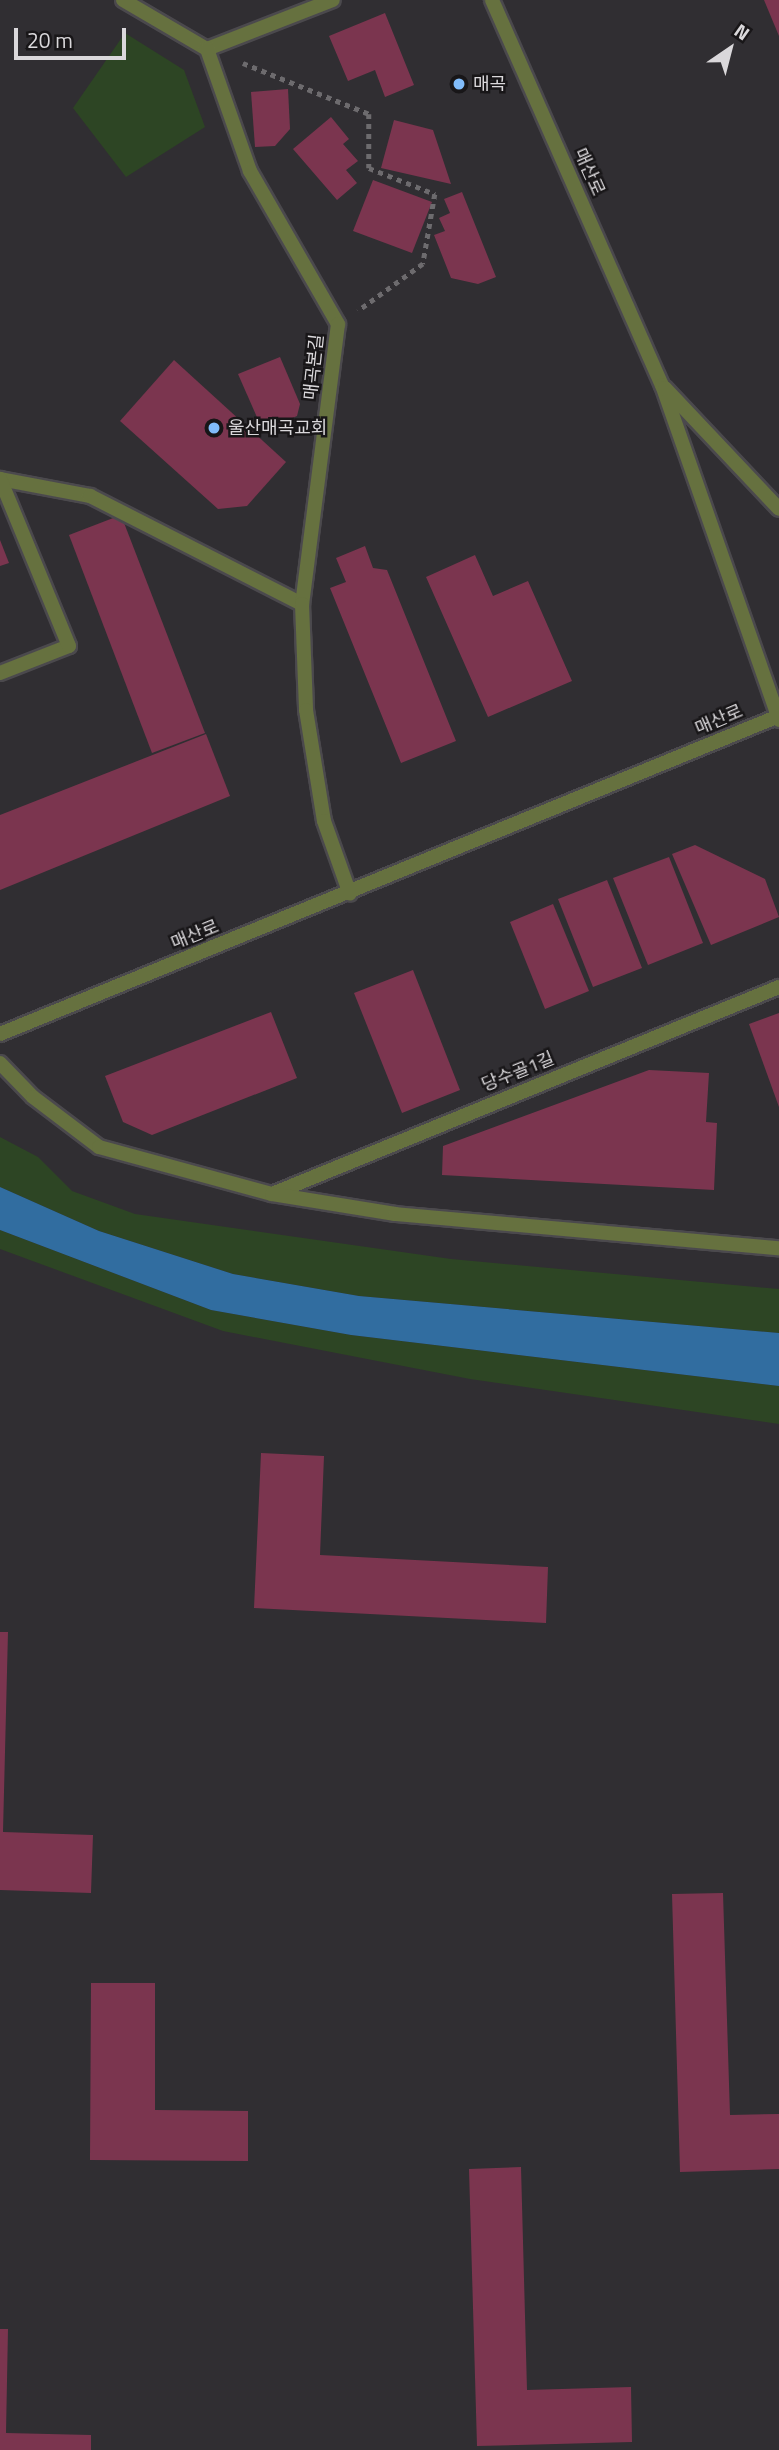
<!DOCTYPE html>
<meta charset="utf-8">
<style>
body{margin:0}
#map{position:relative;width:779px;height:2450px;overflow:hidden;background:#302e32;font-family:"Titillium Web","Noto Sans KR",sans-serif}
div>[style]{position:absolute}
.green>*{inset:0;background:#2d4524}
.water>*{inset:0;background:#316da0}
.building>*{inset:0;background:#7b354f}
.path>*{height:4.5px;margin-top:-2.25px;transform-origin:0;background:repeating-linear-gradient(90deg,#6d6b6e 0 5px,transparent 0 10px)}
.roads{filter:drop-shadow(2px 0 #4b494d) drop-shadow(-2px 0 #4b494d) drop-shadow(0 2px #4b494d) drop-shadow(0 -2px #4b494d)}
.service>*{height:14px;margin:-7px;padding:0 7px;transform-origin:7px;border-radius:7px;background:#66713f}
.minor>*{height:14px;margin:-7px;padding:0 7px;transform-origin:7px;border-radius:7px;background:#66713f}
.tertiary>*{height:14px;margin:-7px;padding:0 7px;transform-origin:7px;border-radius:7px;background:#66713f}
.dots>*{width:19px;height:19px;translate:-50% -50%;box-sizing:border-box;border:4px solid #181618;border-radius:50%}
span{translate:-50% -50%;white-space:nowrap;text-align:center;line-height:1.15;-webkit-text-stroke:5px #181618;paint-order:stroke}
.poi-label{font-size:18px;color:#dad8db}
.left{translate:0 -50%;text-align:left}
.street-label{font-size:18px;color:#dad8db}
.north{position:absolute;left:695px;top:14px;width:70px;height:70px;-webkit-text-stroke:5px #181618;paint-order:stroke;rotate:35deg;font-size:19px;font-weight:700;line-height:28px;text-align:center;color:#dad8db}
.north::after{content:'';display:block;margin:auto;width:24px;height:32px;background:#dad8db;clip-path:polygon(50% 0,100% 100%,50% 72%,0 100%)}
.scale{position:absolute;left:14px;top:28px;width:112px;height:32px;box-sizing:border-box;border:4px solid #dad8db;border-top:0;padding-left:9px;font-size:21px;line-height:24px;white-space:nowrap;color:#dad8db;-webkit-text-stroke:5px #181618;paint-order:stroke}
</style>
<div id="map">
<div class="green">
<i style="clip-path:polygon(125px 33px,184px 70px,205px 127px,126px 177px,73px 108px)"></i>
<i style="clip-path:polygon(0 1137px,38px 1157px,72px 1191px,135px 1214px,451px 1259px,779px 1289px,779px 1333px,359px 1296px,233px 1274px,99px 1231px,0 1187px)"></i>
<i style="clip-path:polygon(0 1230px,211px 1310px,351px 1335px,779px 1386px,779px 1424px,470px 1379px,223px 1331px,0 1249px)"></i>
</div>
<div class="water">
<i style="clip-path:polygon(0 1187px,99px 1231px,233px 1274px,359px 1296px,779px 1333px,779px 1386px,351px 1335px,211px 1310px,0 1230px)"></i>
</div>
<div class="building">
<i style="clip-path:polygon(764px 0,779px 0,779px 36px)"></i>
<i style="clip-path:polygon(385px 13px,414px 85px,385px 97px,375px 70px,348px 81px,329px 36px)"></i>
<i style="clip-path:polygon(288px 89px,290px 129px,275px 146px,255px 147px,251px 92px)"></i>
<i style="clip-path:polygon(331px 117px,349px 139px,343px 144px,358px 161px,346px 170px,357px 183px,337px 200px,293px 149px)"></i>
<i style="clip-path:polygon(394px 120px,433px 130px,451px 184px,381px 168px)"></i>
<i style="clip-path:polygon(373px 180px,432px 202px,412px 253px,353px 231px)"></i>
<i style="clip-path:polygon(462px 192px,496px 277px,478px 284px,451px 278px,434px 235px,445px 231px,439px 218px,450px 213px,444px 199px)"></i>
<i style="clip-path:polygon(280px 357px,300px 404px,297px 416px,263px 431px,238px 374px)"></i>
<i style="clip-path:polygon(174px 360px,286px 462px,247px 506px,218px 509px,120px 421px)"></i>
<i style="clip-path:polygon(121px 515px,205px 733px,152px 753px,69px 535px)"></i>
<i style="clip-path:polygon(0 540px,9px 563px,0 566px)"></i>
<i style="clip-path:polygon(365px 546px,373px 568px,387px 570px,456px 741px,401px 763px,330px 588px,346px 582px,336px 558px)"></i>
<i style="clip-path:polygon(475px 555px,493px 596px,528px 581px,572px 681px,488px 717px,426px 577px)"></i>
<i style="clip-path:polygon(206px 734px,230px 796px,0 890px,0 815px)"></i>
<i style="clip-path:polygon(695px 845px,765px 879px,779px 917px,711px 945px,672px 854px)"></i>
<i style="clip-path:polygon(669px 857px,703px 943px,648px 965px,613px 878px)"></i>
<i style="clip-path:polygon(607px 880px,642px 968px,593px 987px,558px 899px)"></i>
<i style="clip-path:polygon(553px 904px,589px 991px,545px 1009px,510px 922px)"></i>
<i style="clip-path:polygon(413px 970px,460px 1090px,402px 1113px,354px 993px)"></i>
<i style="clip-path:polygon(271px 1012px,297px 1078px,152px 1135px,123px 1122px,105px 1076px)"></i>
<i style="clip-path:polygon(779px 1013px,779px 1107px,749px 1024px)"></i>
<i style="clip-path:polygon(649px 1070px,709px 1073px,706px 1122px,717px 1123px,714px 1190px,442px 1175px,443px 1146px)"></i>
<i style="clip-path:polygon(261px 1453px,324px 1456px,320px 1555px,548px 1567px,546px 1623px,254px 1608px)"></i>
<i style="clip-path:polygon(0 1632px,8px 1632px,3px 1832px,93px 1835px,91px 1893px,0 1890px)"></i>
<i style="clip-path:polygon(723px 1893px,730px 2115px,779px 2114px,779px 2169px,680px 2172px,672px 1894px)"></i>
<i style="clip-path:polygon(91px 1983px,155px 1983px,155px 2110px,248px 2111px,248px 2161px,90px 2160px)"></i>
<i style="clip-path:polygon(521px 2167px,527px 2390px,631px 2387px,632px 2442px,477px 2446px,469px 2169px)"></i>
<i style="clip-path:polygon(0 2329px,8px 2329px,6px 2433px,91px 2435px,91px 2450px,0 2450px)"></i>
</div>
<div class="path">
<i style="left:243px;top:63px;width:136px;rotate:22deg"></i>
<i style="left:369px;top:114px;width:54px;rotate:90deg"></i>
<i style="left:369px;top:168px;width:71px;rotate:21.5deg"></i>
<i style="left:435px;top:194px;width:71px;rotate:99.7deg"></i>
<i style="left:423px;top:264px;width:80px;rotate:144.1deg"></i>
</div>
<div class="roads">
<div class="service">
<i style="left:207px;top:49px;width:135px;rotate:-21.3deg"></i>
<i style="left:0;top:479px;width:92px;rotate:10.7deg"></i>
<i style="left:90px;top:496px;width:238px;rotate:27deg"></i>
<i style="left:0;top:673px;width:74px;rotate:-21.4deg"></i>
<i style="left:69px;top:646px;width:181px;rotate:-112.4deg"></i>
<i style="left:272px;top:1194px;width:548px;rotate:-22.21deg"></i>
</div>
<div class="minor">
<i style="left:123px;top:0;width:97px;rotate:30.3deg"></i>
<i style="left:207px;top:49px;width:129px;rotate:70.6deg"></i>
<i style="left:250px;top:171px;width:177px;rotate:60.1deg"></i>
<i style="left:338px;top:324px;width:282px;rotate:97.3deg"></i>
<i style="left:302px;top:604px;width:106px;rotate:87.8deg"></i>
<i style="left:306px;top:710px;width:112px;rotate:80.8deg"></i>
<i style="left:324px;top:821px;width:77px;rotate:70.4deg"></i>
<i style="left:0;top:1063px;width:47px;rotate:45.9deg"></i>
<i style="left:33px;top:1097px;width:83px;rotate:37.1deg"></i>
<i style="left:99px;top:1147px;width:179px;rotate:15.2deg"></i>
<i style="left:272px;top:1194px;width:125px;rotate:9.2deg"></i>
<i style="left:395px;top:1214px;width:386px;rotate:5.1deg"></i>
</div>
<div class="tertiary">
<i style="left:492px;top:0;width:421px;rotate:66.2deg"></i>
<i style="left:662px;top:385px;width:355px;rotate:70.7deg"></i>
<i style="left:665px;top:388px;width:166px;rotate:46.7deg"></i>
<i style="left:0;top:1034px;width:841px;rotate:-22.21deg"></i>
</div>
</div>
<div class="dots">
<i style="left:459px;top:84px;background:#81bcfa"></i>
<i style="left:214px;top:428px;background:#81bcfa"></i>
</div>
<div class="poi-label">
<span class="left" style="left:473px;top:84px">매곡</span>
<span class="left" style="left:228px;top:428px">울산매곡교회</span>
</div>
<div class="street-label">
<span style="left:589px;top:172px;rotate:66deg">매산로</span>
<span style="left:314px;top:367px;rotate:-84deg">매곡본길</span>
<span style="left:719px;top:720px;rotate:-23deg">매산로</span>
<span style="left:195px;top:935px;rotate:-22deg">매산로</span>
<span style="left:518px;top:1072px;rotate:-22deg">당수골1길</span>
</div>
<div class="north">N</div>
<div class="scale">20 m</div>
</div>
